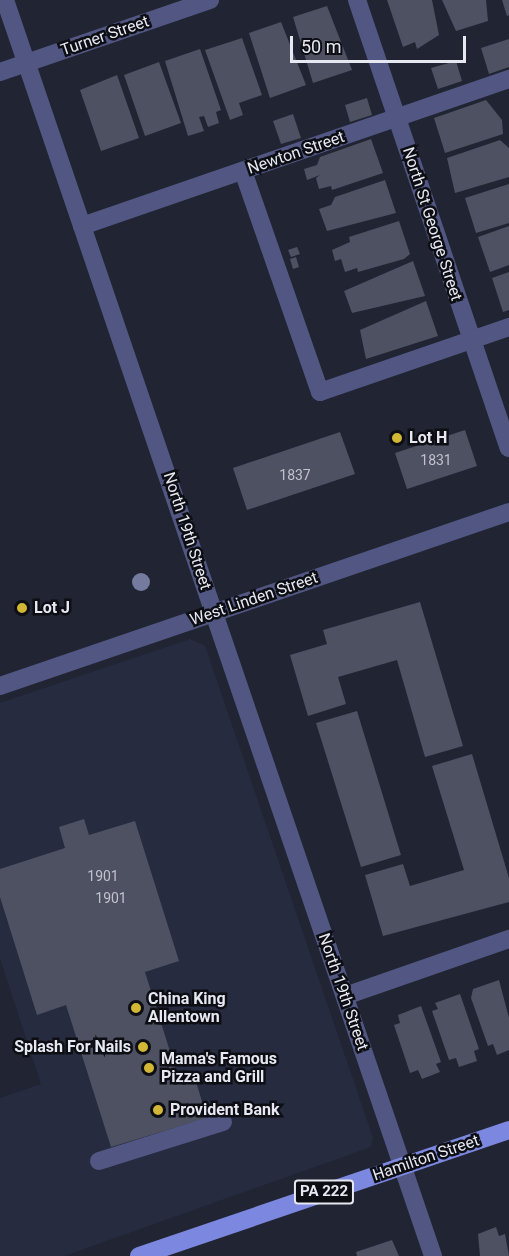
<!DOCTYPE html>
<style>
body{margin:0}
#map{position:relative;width:509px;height:1256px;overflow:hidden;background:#212432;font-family:Roboto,sans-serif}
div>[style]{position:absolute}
.built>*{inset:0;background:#272b3f}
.building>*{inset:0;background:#4e5162}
.minor>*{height:18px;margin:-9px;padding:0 9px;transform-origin:9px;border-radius:9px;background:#515782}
.major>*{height:18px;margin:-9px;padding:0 9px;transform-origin:9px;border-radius:9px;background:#7c87df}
.trees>*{width:18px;height:18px;margin:-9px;border-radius:50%;background:#757b9e}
.dots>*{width:16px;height:16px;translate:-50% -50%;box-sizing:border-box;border:3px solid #0d0e14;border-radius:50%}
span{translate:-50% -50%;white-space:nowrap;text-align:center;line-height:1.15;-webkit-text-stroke:5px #0d0e14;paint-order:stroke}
.number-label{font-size:14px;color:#c0c2ce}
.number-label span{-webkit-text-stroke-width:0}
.shield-label span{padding:2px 4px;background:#0d0e14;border:2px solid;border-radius:4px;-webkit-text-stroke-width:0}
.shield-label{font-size:15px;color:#e6e8f2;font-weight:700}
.street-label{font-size:16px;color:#e6e8f2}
.poi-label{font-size:16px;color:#e6e8f2;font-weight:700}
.left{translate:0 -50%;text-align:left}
.right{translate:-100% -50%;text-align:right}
.scale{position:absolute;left:290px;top:36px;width:176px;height:27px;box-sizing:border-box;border:3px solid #e6e8f2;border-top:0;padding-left:8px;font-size:18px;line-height:21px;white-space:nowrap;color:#e6e8f2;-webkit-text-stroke:4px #0d0e14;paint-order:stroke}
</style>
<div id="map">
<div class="built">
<i style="clip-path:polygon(190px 639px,205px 646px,373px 1138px,371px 1147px,64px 1256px,0 1256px,0 1098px,41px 1084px,0 958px,0 703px)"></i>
</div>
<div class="building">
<i style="clip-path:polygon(387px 0,432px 0,439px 35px,417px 49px,415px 42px,403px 47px)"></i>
<i style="clip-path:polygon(442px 0,486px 0,488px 21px,456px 31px)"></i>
<i style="clip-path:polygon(502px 0,509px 0,509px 15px,507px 16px)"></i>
<i style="clip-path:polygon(327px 6px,352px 70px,313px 83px,293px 17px)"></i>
<i style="clip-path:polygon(281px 22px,306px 85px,270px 98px,249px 33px)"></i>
<i style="clip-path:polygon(242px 38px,262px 95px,239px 103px,243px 115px,230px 120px,205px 50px)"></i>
<i style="clip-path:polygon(509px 39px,509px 67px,489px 74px,481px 48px)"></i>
<i style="clip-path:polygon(200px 49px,221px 110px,216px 112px,219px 123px,208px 127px,204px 116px,199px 117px,204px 131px,188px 136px,165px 61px)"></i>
<i style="clip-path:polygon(456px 61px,462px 81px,438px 89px,431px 68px)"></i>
<i style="clip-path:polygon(159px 62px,181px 123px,145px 136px,124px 75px)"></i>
<i style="clip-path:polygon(117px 75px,139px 138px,101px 151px,80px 90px)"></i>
<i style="clip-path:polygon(367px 98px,372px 115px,350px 122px,345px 105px)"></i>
<i style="clip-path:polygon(486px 100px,502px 120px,503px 134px,445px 153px,434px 118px)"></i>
<i style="clip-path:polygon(293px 114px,301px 138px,281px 144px,273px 121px)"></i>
<i style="clip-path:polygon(371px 139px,383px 173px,332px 190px,331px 186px,319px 189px,316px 178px,320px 175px,307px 180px,304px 169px,317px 165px,320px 157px)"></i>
<i style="clip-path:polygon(500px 140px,509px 148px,509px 177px,455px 193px,447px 158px)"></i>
<i style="clip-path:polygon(385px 180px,396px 213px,327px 231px,319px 209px,331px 205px,335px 197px)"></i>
<i style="clip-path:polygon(509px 184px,509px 223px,476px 233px,465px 198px)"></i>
<i style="clip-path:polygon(399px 221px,410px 254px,404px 259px,358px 272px,357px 268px,345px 272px,341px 259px,335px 261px,332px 250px,350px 242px,349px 237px)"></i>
<i style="clip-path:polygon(509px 226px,509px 265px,490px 272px,478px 237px)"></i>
<i style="clip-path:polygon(297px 247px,300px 254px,291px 257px,288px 250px)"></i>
<i style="clip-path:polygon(296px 257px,299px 267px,293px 269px,290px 259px)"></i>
<i style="clip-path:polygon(413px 261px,425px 296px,352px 313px,344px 291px)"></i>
<i style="clip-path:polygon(509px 272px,509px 310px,503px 312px,492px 278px)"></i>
<i style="clip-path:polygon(426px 301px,438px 336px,366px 359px,360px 330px)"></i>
<i style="clip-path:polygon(465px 430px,477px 466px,407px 489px,395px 453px)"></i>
<i style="clip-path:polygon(340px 432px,355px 474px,247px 510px,233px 468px)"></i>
<i style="clip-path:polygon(420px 602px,463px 746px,425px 757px,397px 660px,338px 677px,346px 704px,308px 716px,290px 655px,327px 644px,323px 630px)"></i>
<i style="clip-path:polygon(357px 711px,401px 855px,361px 867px,316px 723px)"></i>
<i style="clip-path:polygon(472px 754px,509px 878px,509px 902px,383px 936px,365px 875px,403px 864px,410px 886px,464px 870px,432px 766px)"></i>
<i style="clip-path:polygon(84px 819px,89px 835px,135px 821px,179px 961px,145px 972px,179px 1080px,194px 1075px,207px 1118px,111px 1147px,66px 1005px,37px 1015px,0 897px,0 869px,65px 848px,59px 827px)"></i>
<i style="clip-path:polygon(499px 980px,509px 1018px,509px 1050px,497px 1055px,493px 1044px,488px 1046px,471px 998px,473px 989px)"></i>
<i style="clip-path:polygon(460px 994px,479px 1049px,474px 1051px,477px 1061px,459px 1067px,456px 1058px,449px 1060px,432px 1011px,438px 1009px,435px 1003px)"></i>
<i style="clip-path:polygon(421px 1006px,441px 1062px,436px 1064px,440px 1072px,422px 1079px,418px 1070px,410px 1073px,394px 1025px,400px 1023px,398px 1015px)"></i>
<i style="clip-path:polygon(496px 1227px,499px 1236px,505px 1234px,509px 1256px,480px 1256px,478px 1234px)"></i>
<i style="clip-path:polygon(392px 1240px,399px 1256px,357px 1256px,356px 1252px)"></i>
</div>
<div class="minor">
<i style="left:5px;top:0;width:1327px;rotate:71.18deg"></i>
<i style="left:357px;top:0;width:473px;rotate:71.3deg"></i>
<i style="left:0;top:72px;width:222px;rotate:-18.9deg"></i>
<i style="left:243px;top:171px;width:234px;rotate:70.8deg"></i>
<i style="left:320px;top:392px;width:200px;rotate:-19deg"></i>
<i style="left:82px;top:226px;width:452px;rotate:-19deg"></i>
<i style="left:0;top:686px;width:538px;rotate:-18.87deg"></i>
<i style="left:345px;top:996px;width:174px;rotate:-19.2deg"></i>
<i style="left:99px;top:1161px;width:130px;rotate:-17.5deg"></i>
</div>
<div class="major">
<i style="left:139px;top:1256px;width:391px;rotate:-18.8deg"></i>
</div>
<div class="trees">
<i style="left:141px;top:582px"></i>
</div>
<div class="dots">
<i style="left:397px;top:438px;background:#d2b736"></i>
<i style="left:22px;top:608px;background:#d2b736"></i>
<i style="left:136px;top:1008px;background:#d2b736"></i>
<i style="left:143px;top:1047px;background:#d2b736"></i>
<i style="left:149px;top:1068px;background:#d2b736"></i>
<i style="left:158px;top:1110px;background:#d2b736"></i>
</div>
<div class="number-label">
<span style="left:436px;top:460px">1831</span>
<span style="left:295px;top:475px">1837</span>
<span style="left:103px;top:876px">1901</span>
<span style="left:111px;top:898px">1901</span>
</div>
<div class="shield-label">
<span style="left:324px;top:1192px">PA 222</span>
</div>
<div class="street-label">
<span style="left:105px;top:36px;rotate:-19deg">Turner Street</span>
<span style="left:296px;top:153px;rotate:-19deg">Newton Street</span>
<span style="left:432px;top:224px;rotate:72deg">North St George Street</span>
<span style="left:187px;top:531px;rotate:72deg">North 19th Street</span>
<span style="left:254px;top:599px;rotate:-19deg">West Linden Street</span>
<span style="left:343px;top:992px;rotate:71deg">North 19th Street</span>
<span style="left:426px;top:1158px;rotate:-19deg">Hamilton Street</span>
</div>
<div class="poi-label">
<span class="left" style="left:409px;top:438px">Lot H</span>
<span class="left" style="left:34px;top:608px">Lot J</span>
<span class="left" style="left:148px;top:1008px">China King<br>Allentown</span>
<span class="right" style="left:131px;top:1047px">Splash For Nails</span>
<span class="left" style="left:161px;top:1068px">Mama's Famous<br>Pizza and Grill</span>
<span class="left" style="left:170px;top:1110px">Provident Bank</span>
</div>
<div class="scale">50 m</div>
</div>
